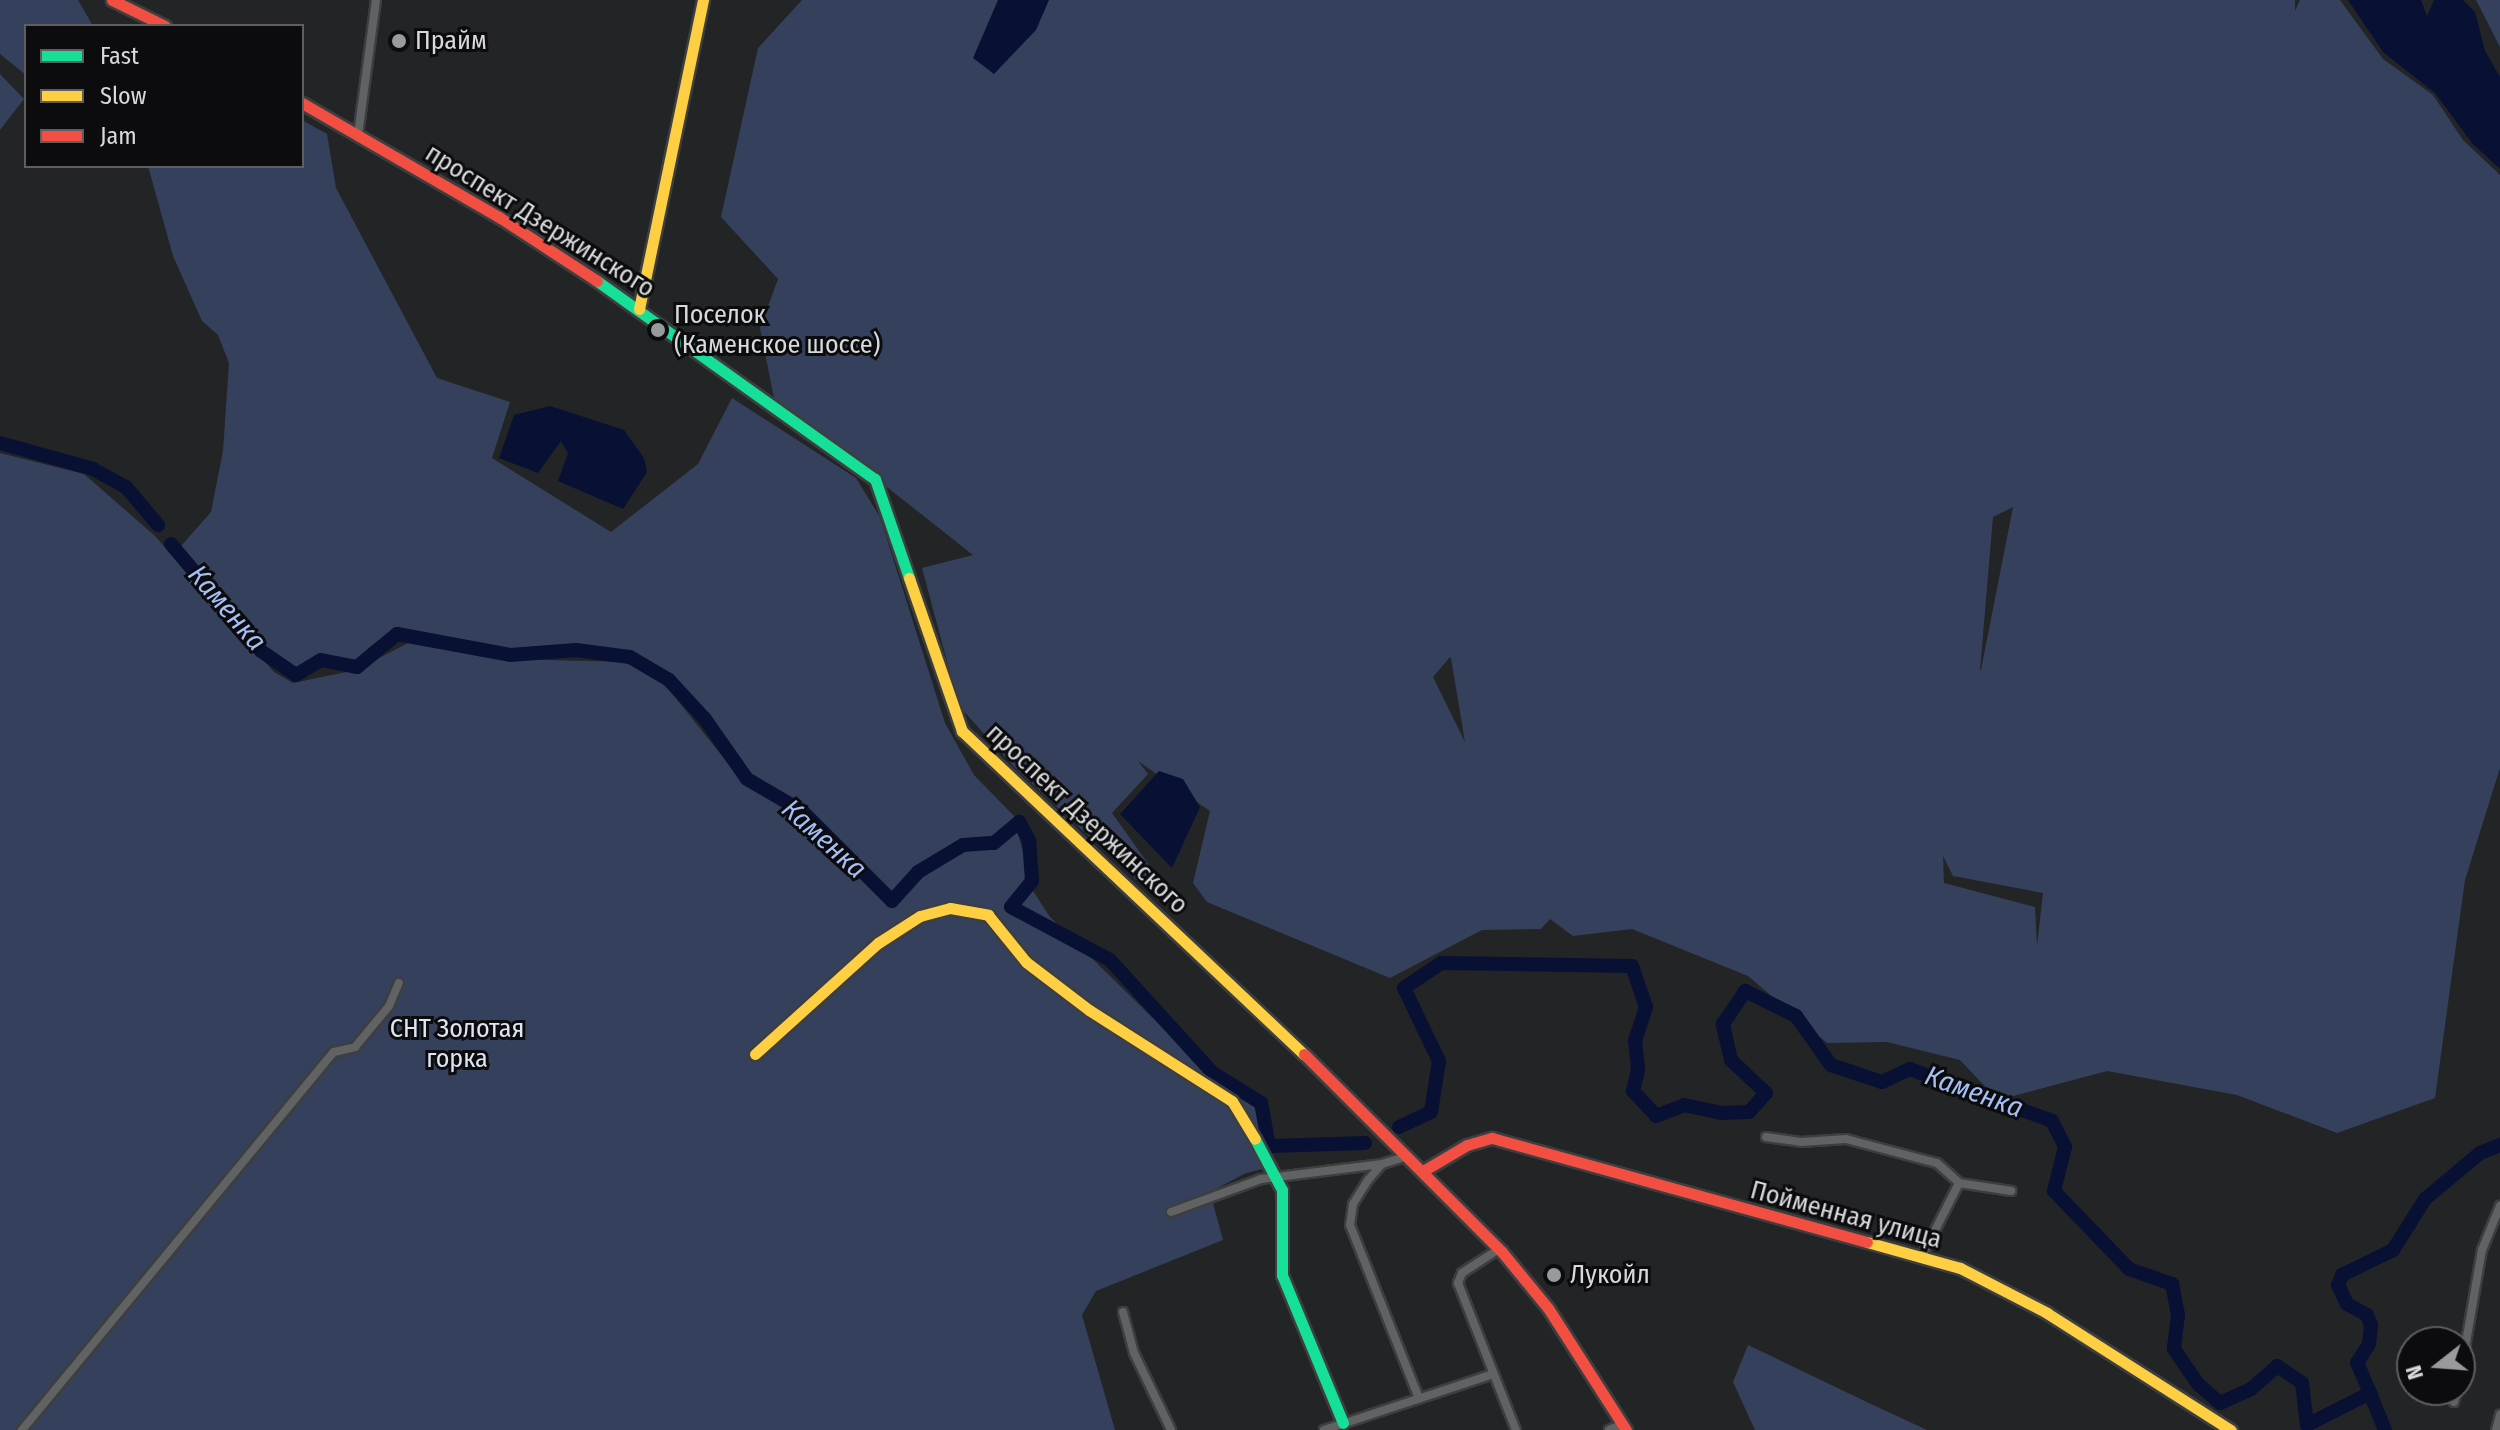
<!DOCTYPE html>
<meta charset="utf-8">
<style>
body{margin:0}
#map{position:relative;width:2500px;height:1430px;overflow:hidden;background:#222426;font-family:"Fira Sans Condensed",sans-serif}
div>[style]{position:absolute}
.green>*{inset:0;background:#35415c}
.water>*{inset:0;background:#081134}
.river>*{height:14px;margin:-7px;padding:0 7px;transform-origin:7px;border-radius:7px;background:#081134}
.roads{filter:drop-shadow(2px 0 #3d3e40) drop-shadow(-2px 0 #3d3e40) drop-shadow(0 2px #3d3e40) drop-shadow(0 -2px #3d3e40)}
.street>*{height:8px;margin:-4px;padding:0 4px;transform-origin:4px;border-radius:4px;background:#616264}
.fast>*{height:11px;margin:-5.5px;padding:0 5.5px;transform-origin:5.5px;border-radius:5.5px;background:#16e098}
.slow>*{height:11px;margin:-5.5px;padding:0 5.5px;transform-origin:5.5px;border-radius:5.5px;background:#ffcf43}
.jam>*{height:11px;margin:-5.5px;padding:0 5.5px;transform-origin:5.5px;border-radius:5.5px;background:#f24e42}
.dots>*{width:22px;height:22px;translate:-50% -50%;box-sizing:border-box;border:4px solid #0c0c0e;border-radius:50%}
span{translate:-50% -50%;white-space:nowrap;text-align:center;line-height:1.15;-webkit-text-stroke:6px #0c0c0e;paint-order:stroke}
.poi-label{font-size:26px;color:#d8d9dc}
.left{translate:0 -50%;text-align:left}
.street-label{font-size:26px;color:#d8d9dc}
.park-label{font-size:26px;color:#dde4f2}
.water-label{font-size:28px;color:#a5bef6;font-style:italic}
.legend{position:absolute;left:24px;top:24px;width:280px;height:144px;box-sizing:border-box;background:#0c0c0e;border:2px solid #5e5e60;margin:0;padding:10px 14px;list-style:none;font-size:24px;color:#d8d9dc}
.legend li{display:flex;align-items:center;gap:16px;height:40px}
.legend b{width:40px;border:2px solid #5e5e60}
.north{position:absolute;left:2396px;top:1326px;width:80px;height:80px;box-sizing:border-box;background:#0c0c0e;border:2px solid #5e5e60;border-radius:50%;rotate:253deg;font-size:22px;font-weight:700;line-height:32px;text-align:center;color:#d8d9dc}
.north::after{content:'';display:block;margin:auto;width:28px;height:36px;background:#989a9c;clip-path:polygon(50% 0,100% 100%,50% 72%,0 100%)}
</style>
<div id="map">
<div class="green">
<i style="clip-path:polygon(0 0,78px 0,93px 26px,26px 26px,26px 75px,0 54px)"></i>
<i style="clip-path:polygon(evenodd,802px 0,2295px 0,2295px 11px,2300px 0,2340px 0,2383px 59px,2433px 95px,2463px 140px,2500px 175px,2500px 768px,2465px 880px,2435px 1098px,2337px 1133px,2237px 1095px,2107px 1071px,1998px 1100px,1960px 1060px,1887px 1042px,1827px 1043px,1748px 976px,1632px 929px,1573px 936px,1550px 919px,1541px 929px,1482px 930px,1390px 978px,1207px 902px,1193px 883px,1210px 811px,1138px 761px,1148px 774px,1112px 813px,1159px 879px,1146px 889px,1016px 769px,959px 706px,922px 568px,973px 555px,774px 398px,760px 328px,778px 279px,721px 217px,758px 48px,802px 0,2013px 507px,1981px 670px,1980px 670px,1993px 517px,2013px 507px,802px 0,1450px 657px,1451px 658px,1465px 742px,1433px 677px,1450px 657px,802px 0,1943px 856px,1953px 876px,2043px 893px,2037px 946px,2035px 907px,1944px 883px,1943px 856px)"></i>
<i style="clip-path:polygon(2476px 0,2500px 0,2500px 47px)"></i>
<i style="clip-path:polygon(0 74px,24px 99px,0 130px)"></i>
<i style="clip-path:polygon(302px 120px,327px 134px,336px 188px,437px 378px,510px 402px,492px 458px,611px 532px,698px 464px,732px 398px,856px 478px,880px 517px,945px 723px,974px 775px,1015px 817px,992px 839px,961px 842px,915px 870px,890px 895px,805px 806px,750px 776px,707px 715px,670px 676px,629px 653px,574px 646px,510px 652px,398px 631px,371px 646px,355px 663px,318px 657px,295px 672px,262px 647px,181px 546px,211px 512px,223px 451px,229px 363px,218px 335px,202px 321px,173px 256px,148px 166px,302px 166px)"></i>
<i style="clip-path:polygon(0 453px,84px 474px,155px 536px,274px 672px,293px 683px,356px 670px,408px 643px,508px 659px,627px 662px,666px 686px,743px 782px,799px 815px,889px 906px,920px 875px,964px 849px,995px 847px,1017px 829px,1033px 891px,1050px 917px,1170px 1035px,1264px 1104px,1268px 1153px,1279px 1165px,1246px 1173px,1210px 1192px,1223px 1240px,1096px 1291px,1082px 1315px,1115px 1430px,0 1430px)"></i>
<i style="clip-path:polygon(1748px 1345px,1871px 1404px,1927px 1430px,1755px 1430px,1733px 1382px)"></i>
</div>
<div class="water">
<i style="clip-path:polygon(998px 0,1049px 0,1036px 30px,994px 74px,973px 58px)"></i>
<i style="clip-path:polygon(2348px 0,2421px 0,2427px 16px,2434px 0,2463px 0,2475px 12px,2485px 51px,2500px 77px,2500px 169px,2472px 143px,2435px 93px,2383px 52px)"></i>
<i style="clip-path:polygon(550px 406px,624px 430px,644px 458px,647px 472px,623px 509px,558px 481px,568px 453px,561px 441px,538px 473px,499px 458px,514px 415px)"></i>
<i style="clip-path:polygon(1159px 771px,1183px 779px,1200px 807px,1172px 868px,1120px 814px)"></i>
</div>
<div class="river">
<i style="left:0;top:443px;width:97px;rotate:15.6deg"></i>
<i style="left:93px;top:469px;width:38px;rotate:29deg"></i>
<i style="left:126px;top:487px;width:50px;rotate:49.9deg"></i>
<i style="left:171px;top:544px;width:140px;rotate:49.9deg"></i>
<i style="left:261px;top:651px;width:42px;rotate:34.4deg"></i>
<i style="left:296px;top:675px;width:29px;rotate:-31deg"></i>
<i style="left:321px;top:660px;width:37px;rotate:11deg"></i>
<i style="left:357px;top:667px;width:52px;rotate:-39.5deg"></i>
<i style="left:397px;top:634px;width:115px;rotate:10.5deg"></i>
<i style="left:510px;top:655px;width:66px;rotate:-4.3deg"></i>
<i style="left:576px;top:650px;width:54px;rotate:7.4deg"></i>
<i style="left:630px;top:657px;width:45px;rotate:30.5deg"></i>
<i style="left:669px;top:680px;width:53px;rotate:47.3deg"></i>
<i style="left:705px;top:719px;width:73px;rotate:55deg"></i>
<i style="left:747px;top:779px;width:64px;rotate:30.2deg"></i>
<i style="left:802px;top:811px;width:127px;rotate:45deg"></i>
<i style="left:892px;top:901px;width:39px;rotate:-48deg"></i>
<i style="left:918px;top:872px;width:52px;rotate:-31deg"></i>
<i style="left:963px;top:845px;width:31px;rotate:-4deg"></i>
<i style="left:994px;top:843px;width:33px;rotate:-40deg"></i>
<i style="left:1019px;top:822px;width:21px;rotate:61deg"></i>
<i style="left:1029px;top:840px;width:41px;rotate:85.8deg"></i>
<i style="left:1032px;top:881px;width:33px;rotate:129deg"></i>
<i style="left:1011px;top:907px;width:112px;rotate:28.2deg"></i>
<i style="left:1110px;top:960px;width:153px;rotate:47.7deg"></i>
<i style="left:1213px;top:1073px;width:57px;rotate:32deg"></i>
<i style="left:1261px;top:1103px;width:44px;rotate:79.5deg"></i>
<i style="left:1269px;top:1146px;width:96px;rotate:-1.8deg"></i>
<i style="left:1399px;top:1127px;width:35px;rotate:-25deg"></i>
<i style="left:1431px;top:1112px;width:52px;rotate:-81.1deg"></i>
<i style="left:1439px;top:1061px;width:81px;rotate:-115.6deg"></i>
<i style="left:1404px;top:988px;width:45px;rotate:-34deg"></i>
<i style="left:1441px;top:963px;width:191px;rotate:0.9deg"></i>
<i style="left:1632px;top:966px;width:43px;rotate:71.1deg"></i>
<i style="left:1646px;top:1007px;width:35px;rotate:108deg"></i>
<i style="left:1635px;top:1040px;width:30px;rotate:84deg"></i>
<i style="left:1638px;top:1070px;width:22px;rotate:103deg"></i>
<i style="left:1633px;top:1091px;width:34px;rotate:47deg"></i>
<i style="left:1656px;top:1116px;width:30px;rotate:-21deg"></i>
<i style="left:1684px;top:1105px;width:38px;rotate:12deg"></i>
<i style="left:1721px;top:1113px;width:28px;rotate:-2deg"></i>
<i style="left:1749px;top:1112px;width:25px;rotate:-48deg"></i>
<i style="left:1766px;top:1093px;width:48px;rotate:-136.7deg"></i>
<i style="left:1731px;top:1060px;width:37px;rotate:-103deg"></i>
<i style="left:1723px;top:1024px;width:40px;rotate:-56deg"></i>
<i style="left:1745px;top:991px;width:57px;rotate:26.1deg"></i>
<i style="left:1796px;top:1016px;width:60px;rotate:54.5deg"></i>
<i style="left:1831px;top:1065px;width:54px;rotate:18.4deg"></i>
<i style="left:1882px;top:1082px;width:31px;rotate:-25deg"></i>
<i style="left:1910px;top:1069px;width:151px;rotate:20.1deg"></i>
<i style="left:2052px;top:1121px;width:29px;rotate:63deg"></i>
<i style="left:2065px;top:1147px;width:45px;rotate:104deg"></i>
<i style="left:2054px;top:1191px;width:108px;rotate:46.1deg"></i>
<i style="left:2129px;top:1269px;width:46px;rotate:19.2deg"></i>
<i style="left:2172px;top:1284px;width:32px;rotate:79deg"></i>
<i style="left:2178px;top:1315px;width:34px;rotate:97deg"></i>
<i style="left:2174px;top:1349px;width:42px;rotate:55.6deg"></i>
<i style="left:2198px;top:1384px;width:29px;rotate:41deg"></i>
<i style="left:2220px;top:1403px;width:34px;rotate:-24deg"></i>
<i style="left:2251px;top:1389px;width:35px;rotate:-41deg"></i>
<i style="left:2277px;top:1366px;width:30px;rotate:34deg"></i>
<i style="left:2302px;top:1383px;width:42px;rotate:83.2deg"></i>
<i style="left:2307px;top:1425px;width:71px;rotate:-26.9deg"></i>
<i style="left:2370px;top:1393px;width:40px;rotate:68deg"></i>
<i style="left:2370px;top:1393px;width:33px;rotate:-113deg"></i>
<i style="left:2357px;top:1363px;width:22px;rotate:-58deg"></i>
<i style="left:2369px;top:1344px;width:19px;rotate:-84deg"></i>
<i style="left:2371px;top:1325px;width:11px;rotate:-112deg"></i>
<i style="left:2367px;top:1315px;width:23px;rotate:-151deg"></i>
<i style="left:2347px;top:1304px;width:21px;rotate:-115deg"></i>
<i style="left:2338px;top:1285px;width:11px;rotate:-68deg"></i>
<i style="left:2342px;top:1275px;width:57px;rotate:-26.1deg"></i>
<i style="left:2393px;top:1250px;width:60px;rotate:-57.9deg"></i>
<i style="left:2425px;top:1199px;width:72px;rotate:-39.9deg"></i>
<i style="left:2480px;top:1153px;width:22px;rotate:-22deg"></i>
</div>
<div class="roads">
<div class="street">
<i style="left:358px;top:135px;width:136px;rotate:-82.4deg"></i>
<i style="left:1766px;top:1137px;width:35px;rotate:8deg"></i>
<i style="left:1801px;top:1142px;width:45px;rotate:-3.8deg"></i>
<i style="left:1846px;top:1139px;width:94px;rotate:14.8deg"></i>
<i style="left:1937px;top:1163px;width:30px;rotate:42deg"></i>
<i style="left:1959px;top:1183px;width:53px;rotate:8.7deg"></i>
<i style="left:1408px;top:1156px;width:27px;rotate:163deg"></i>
<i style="left:1382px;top:1164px;width:21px;rotate:131deg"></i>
<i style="left:1368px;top:1180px;width:28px;rotate:122deg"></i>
<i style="left:1353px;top:1204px;width:21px;rotate:98deg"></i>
<i style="left:1350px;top:1225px;width:184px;rotate:68.3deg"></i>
<i style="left:1171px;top:1212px;width:96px;rotate:-20.1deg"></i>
<i style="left:1261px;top:1179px;width:122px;rotate:-7.1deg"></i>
<i style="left:1499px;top:1249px;width:44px;rotate:147deg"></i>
<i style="left:1462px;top:1273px;width:11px;rotate:112deg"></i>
<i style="left:1458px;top:1283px;width:158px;rotate:68.5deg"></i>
<i style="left:1921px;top:1258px;width:84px;rotate:-63.1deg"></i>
<i style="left:1123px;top:1312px;width:42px;rotate:75deg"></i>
<i style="left:1134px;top:1353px;width:85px;rotate:64.3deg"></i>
<i style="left:2460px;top:1377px;width:129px;rotate:-80.2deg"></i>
<i style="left:2482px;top:1250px;width:48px;rotate:-67.8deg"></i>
<i style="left:2454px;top:1402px;width:12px;rotate:-76deg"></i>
<i style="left:22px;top:1430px;width:490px;rotate:-50.5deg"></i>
<i style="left:334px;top:1052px;width:22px;rotate:-13deg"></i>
<i style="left:355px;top:1047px;width:53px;rotate:-50.3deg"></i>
<i style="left:389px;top:1006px;width:25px;rotate:-67deg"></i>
<i style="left:1324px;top:1430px;width:178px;rotate:-18.3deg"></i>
<i style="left:1609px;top:1430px;width:15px;rotate:-23deg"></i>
<i style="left:2496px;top:1430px;width:16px;rotate:-75deg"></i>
</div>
<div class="fast">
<i style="left:597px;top:281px;width:341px;rotate:35.5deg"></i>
<i style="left:875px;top:479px;width:105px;rotate:71deg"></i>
<i style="left:1255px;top:1139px;width:58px;rotate:62.1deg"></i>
<i style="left:1282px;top:1190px;width:85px;rotate:90deg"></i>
<i style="left:1282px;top:1275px;width:160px;rotate:67.6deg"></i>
</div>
<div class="slow">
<i style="left:639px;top:309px;width:316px;rotate:-78.3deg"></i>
<i style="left:909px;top:578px;width:162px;rotate:70.9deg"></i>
<i style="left:962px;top:731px;width:470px;rotate:43.4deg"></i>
<i style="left:755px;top:1054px;width:166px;rotate:-42.1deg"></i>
<i style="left:878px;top:943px;width:50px;rotate:-32.7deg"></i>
<i style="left:920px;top:916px;width:31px;rotate:-15deg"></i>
<i style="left:950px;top:908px;width:39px;rotate:10deg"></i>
<i style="left:988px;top:915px;width:60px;rotate:51deg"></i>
<i style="left:1026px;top:962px;width:79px;rotate:37.3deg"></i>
<i style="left:1089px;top:1010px;width:169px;rotate:32.5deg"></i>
<i style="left:1232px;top:1101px;width:44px;rotate:58.8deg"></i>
<i style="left:1867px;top:1242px;width:97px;rotate:15.6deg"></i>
<i style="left:1960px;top:1268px;width:98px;rotate:27.3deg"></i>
<i style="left:2047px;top:1313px;width:218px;rotate:32.5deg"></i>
</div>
<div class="jam">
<i style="left:112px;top:0;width:59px;rotate:26.1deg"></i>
<i style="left:302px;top:103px;width:228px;rotate:30.1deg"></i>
<i style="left:499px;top:217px;width:117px;rotate:33.1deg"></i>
<i style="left:1304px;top:1054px;width:280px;rotate:45deg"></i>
<i style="left:1502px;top:1252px;width:72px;rotate:50.6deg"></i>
<i style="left:1548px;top:1308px;width:145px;rotate:57.4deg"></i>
<i style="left:1423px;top:1171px;width:51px;rotate:-30.6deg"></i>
<i style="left:1467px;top:1145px;width:26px;rotate:-16deg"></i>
<i style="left:1492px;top:1138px;width:389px;rotate:15.5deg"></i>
</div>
</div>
<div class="dots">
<i style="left:399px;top:41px;background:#989a9c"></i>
<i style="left:658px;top:330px;background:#989a9c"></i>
<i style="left:1554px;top:1275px;background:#989a9c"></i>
</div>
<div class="poi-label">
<span class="left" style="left:415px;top:41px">Прайм</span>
<span class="left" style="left:674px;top:330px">Поселок<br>(Каменское шоссе)</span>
<span class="left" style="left:1570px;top:1275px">Лукойл</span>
</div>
<div class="street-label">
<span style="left:540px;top:221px;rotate:32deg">проспект Дзержинского</span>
<span style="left:1087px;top:819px;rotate:43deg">проспект Дзержинского</span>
<span style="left:1846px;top:1215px;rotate:15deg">Пойменная улица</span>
</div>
<div class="park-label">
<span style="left:457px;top:1044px">СНТ Золотая<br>горка</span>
</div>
<div class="water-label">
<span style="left:227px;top:608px;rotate:49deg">Каменка</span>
<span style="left:824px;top:839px;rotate:42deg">Каменка</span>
<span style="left:1974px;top:1092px;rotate:20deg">Каменка</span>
</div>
<ul class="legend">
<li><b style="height:10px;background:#16e098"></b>Fast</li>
<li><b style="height:10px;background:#ffcf43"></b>Slow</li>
<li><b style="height:10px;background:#f24e42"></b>Jam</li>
</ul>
<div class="north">N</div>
</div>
